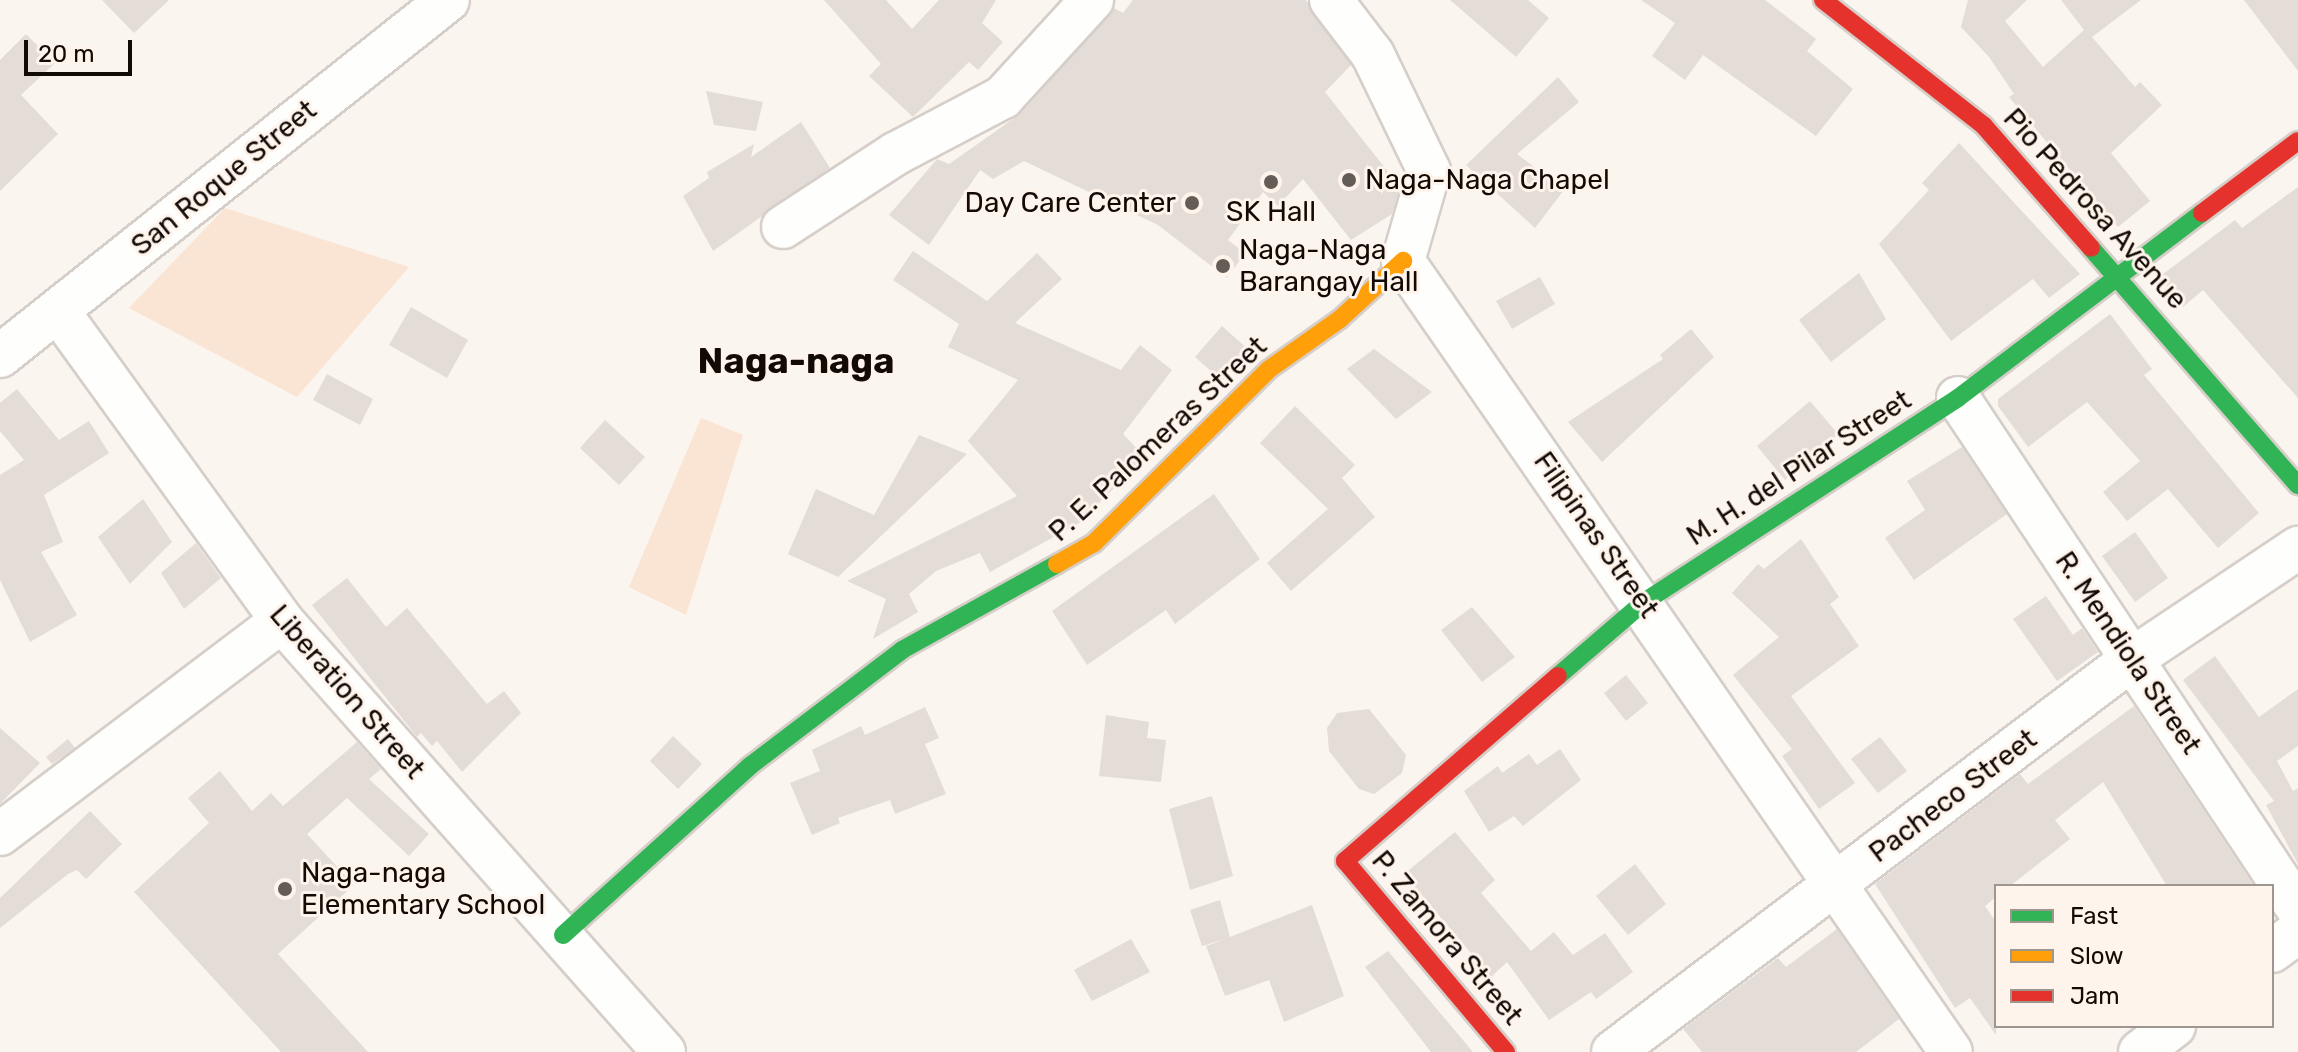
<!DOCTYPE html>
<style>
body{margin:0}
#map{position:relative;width:2298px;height:1052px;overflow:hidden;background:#fbf5f0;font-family:Rubik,sans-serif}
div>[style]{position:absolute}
.green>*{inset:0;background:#fae4d3}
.building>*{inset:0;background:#e4dcd6}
.roads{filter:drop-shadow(2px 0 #d6cec8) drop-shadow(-2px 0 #d6cec8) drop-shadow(0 2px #d6cec8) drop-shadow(0 -2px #d6cec8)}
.street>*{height:42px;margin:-21px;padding:0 21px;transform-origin:21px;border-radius:21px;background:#fefefd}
.fast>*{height:18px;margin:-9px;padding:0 9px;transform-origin:9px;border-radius:9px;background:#30b455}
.slow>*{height:18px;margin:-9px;padding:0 9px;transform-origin:9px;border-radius:9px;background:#ff9f0a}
.jam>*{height:18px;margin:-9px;padding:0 9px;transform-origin:9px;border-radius:9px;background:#e5322d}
.dots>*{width:22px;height:22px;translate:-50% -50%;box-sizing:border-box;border:4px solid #fff4ec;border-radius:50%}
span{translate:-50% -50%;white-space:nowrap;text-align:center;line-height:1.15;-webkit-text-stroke:6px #fff4ec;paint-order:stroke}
.street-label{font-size:28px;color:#120a05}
.poi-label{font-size:28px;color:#120a05}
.left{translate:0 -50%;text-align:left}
.right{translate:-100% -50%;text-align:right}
.district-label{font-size:36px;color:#120a05;font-weight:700}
.legend{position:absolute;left:1994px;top:884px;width:280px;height:144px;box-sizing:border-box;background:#fff4ec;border:2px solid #a09690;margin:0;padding:10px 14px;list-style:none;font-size:24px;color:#120a05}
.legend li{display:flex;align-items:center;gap:16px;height:40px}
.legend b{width:40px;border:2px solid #a09690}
.scale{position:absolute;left:24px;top:40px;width:108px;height:36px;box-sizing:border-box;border:4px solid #120a05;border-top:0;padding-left:10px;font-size:24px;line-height:28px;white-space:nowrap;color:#120a05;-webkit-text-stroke:6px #fff4ec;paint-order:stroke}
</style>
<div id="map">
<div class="green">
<i style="clip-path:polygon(225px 208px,409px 267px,297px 397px,129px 308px)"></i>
<i style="clip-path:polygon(701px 418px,743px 435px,686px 615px,629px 587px)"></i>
</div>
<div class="building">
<i style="clip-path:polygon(102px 0,169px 0,134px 33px)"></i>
<i style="clip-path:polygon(824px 0,886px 0,912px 29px,939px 0,996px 0,982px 23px,1003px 42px,978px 70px,969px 62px,913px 117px,869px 76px,881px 64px)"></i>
<i style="clip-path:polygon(1133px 0,1306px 0,1351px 65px,1325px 92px,1400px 187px,1392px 214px,1351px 240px,1303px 179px,1278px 206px,1263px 192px,1228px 240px,1245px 253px,1227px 278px,1158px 225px,1024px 161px,993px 179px,980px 170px,929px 245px,889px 215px,937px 159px,949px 164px,1020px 114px,1114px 8px,1123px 13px)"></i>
<i style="clip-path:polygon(1450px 0,1528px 0,1549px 18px,1516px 57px)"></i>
<i style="clip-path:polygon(1641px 0,1765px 0,1816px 39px,1807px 51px,1853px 89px,1816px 136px,1703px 55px,1685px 80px,1652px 56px,1675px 23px)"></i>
<i style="clip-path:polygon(1968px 0,2027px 0,2005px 21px,2043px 67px,2084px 30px,2061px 0,2141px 0,2092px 37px,2135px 87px,2140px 82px,2162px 105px,2111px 153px,2150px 201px,2118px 227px,2009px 97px,2014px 94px,1989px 57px,1961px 27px)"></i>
<i style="clip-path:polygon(2244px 0,2298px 0,2298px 71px)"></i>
<i style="clip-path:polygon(26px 34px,55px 63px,21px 95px,58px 134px,0 191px,0 60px)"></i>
<i style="clip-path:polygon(1558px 77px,1579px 102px,1517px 154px,1564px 190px,1535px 228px,1466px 165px)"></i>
<i style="clip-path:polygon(706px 91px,763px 102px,756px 131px,714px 125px)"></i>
<i style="clip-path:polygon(801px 122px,830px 168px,713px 251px,683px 196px,709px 178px,707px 172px,754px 144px,751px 157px)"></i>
<i style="clip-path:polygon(1959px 143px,2080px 274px,2049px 298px,2033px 279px,1951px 341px,1879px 244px,1929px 190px,1922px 183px)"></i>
<i style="clip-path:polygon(2298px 187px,2298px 398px,2203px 290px,2183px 307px,2159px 277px,2235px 220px,2242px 228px)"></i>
<i style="clip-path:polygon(913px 251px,987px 301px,1037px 253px,1062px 279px,1015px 323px,1121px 370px,1140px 345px,1172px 370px,1123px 434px,1145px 457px,1079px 523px,990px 572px,980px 553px,936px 571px,909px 594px,918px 612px,873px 639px,886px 599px,847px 581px,1017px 496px,968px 441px,1018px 380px,948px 347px,959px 324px,893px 280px)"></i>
<i style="clip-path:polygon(1859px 273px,1886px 319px,1831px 362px,1799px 320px)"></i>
<i style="clip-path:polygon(1540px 277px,1555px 304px,1512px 329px,1496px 301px)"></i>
<i style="clip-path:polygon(411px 307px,468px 340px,447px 378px,389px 345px)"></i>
<i style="clip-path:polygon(2110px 314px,2152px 369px,2144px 375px,2259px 513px,2218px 548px,2168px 489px,2127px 521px,2103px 492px,2140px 461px,2087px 402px,2028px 447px,1998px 406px,1998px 399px)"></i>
<i style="clip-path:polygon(1222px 326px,1250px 351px,1222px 381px,1195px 357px)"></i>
<i style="clip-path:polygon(1691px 329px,1714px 357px,1602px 462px,1568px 422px,1663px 359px,1660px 355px)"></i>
<i style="clip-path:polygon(1374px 349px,1432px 392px,1396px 419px,1347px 369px)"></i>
<i style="clip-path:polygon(327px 374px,373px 399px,360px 425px,313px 400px)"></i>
<i style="clip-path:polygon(17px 389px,59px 440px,89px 421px,109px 453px,44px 495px,63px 542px,41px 552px,77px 615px,30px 642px,0 580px,0 475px,24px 460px,0 431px,0 403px)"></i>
<i style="clip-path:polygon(1810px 401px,1838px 434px,1785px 480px,1757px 446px)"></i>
<i style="clip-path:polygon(1295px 406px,1355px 465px,1342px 478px,1375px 517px,1291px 591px,1267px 563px,1328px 509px,1260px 443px)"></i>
<i style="clip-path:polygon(605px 420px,645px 457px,619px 485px,580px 448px)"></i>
<i style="clip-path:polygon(919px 435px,967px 454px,838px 577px,788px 554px,816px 489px,874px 515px)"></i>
<i style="clip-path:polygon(1962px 447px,2007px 514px,1914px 580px,1885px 538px,1925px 510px,1907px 481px)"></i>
<i style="clip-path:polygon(1214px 494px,1260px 559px,1175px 624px,1166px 610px,1087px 665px,1052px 611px)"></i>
<i style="clip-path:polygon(143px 499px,172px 542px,130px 584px,98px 537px)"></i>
<i style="clip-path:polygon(2135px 532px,2168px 578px,2135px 602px,2102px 556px)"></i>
<i style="clip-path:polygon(1801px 539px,1839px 597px,1830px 604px,1859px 646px,1791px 696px,1855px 783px,1819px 809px,1782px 756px,1792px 749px,1733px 675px,1779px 637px,1732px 593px,1758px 564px,1764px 569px)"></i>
<i style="clip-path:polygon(196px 543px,221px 578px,184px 609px,161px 573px)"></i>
<i style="clip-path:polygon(347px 578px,386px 627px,407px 608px,487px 704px,504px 691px,521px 713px,462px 772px,437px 741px,432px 746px,421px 733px,417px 737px,312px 605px)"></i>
<i style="clip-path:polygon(2046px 596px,2073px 635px,2082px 628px,2098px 652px,2057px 681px,2013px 619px)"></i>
<i style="clip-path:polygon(1472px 607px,1515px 657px,1482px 682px,1441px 630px)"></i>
<i style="clip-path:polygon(2215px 656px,2259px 717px,2298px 689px,2298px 746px,2277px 761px,2293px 791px,2298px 788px,2298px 864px,2266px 805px,2274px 801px,2183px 680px)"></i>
<i style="clip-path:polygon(1626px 675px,1648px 703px,1626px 721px,1604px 693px)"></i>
<i style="clip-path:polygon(2134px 706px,2254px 886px,2167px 886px,2103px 782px,2055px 820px,2070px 839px,2010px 886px,1996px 886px,1996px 897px,1985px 906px,1996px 922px,1996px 1035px,1970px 998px,1955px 1008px,1875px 884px,2020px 774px,2028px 784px)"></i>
<i style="clip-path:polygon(925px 707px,939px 738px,925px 744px,946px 794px,895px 814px,890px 800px,838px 818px,840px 823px,812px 835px,790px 783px,820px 771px,812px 750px,861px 726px,865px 735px)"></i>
<i style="clip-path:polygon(1369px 709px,1406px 755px,1402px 773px,1374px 794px,1359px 789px,1329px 751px,1327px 728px,1337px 713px)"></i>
<i style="clip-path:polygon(1106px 715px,1149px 722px,1147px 738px,1166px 740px,1161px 782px,1099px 776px)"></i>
<i style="clip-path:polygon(0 728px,40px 763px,0 804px)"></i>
<i style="clip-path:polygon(673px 736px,702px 764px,678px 789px,650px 761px)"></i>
<i style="clip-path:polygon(1880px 737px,1907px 771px,1878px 793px,1851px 759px)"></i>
<i style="clip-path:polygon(68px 739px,75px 748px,52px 764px,46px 757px)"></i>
<i style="clip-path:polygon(357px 742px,381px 769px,369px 779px,429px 834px,409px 856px,347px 798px,307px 834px,354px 885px,278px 954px,368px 1052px,281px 1052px,134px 892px,209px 823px,188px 798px,220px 771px,252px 811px,271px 793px,283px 806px)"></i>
<i style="clip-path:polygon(1560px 749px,1581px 780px,1523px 826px,1514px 816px,1489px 832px,1464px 791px,1498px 766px,1502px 773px,1529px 754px,1537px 765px)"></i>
<i style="clip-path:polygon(1212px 796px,1233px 876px,1190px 890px,1169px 809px)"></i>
<i style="clip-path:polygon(90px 811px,122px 844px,86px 879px,77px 870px,68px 874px,0 928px,0 898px)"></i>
<i style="clip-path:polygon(1455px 832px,1495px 880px,1481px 893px,1531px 951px,1554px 932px,1573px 955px,1605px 933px,1633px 972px,1596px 999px,1591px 992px,1549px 1020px,1507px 962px,1491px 977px,1404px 874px)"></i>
<i style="clip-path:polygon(1635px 864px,1666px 904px,1628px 935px,1596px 896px)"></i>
<i style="clip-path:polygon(1220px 900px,1230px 937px,1312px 905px,1344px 996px,1284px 1022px,1269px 980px,1225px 996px,1206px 946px,1226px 939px,1202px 946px,1190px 910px)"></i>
<i style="clip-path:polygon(1837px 929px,1899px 1019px,1856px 1052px,1702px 1052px,1683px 1029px,1778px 958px,1786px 967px)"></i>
<i style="clip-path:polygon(1131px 939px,1150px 972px,1092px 1001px,1074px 970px)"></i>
<i style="clip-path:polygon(1388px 951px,1473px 1052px,1431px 1052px,1365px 967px)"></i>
</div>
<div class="roads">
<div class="street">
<i style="left:1331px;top:0;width:69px;rotate:52.6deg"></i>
<i style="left:1373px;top:55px;width:129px;rotate:64.2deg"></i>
<i style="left:1429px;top:171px;width:94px;rotate:106.1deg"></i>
<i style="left:1403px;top:261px;width:962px;rotate:55.29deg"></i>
<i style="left:783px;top:227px;width:134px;rotate:-33.1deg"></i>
<i style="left:895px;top:154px;width:122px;rotate:-27.8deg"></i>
<i style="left:1003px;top:97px;width:132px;rotate:-47.5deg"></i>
<i style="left:58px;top:311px;width:382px;rotate:54.1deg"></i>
<i style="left:282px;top:621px;width:576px;rotate:48.45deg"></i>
<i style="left:0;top:356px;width:572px;rotate:-38.47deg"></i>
<i style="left:1958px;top:398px;width:614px;rotate:56.36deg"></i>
<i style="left:0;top:834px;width:353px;rotate:-37.1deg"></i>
<i style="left:2272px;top:951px;width:32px;rotate:-36deg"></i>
<i style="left:1613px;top:1052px;width:651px;rotate:-37.13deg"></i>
<i style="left:2132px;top:659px;width:200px;rotate:-33.8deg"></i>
<i style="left:2140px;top:1052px;width:43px;rotate:-37.4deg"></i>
</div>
<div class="fast">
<i style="left:2091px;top:248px;width:315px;rotate:48.9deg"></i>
<i style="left:1558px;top:676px;width:113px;rotate:-40.7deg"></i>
<i style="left:1644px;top:602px;width:374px;rotate:-33deg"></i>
<i style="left:1958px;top:398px;width:306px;rotate:-37.2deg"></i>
<i style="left:563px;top:935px;width:252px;rotate:-42.1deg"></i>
<i style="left:750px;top:766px;width:191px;rotate:-37.3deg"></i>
<i style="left:902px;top:650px;width:177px;rotate:-29deg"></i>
</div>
<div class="slow">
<i style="left:1057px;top:564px;width:43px;rotate:-29.6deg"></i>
<i style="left:1094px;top:543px;width:245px;rotate:-44.8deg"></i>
<i style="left:1268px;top:370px;width:88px;rotate:-35.3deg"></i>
<i style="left:1340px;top:319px;width:86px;rotate:-42.6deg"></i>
</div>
<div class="jam">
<i style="left:1823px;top:0;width:204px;rotate:38deg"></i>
<i style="left:1984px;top:126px;width:162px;rotate:48.7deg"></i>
<i style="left:2202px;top:213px;width:120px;rotate:-36.9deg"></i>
<i style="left:1506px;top:1052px;width:250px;rotate:-130.1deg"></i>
<i style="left:1345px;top:861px;width:282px;rotate:-41deg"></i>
</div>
</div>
<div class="dots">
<i style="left:1349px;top:180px;background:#645c57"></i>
<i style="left:1271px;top:182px;background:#645c57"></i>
<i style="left:1192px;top:203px;background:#645c57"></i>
<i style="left:1223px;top:266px;background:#645c57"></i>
<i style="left:285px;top:889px;background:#645c57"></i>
</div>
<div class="street-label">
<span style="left:224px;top:178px;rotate:-39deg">San Roque Street</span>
<span style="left:2095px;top:209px;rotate:48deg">Pio Pedrosa Avenue</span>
<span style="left:1158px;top:439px;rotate:-43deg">P. E. Palomeras Street</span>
<span style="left:1799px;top:468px;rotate:-33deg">M. H. del Pilar Street</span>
<span style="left:1596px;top:535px;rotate:55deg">Filipinas Street</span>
<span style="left:2128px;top:653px;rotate:56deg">R. Mendiola Street</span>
<span style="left:347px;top:692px;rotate:49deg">Liberation Street</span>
<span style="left:1953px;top:796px;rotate:-37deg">Pacheco Street</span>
<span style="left:1447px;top:938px;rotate:50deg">P. Zamora Street</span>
</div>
<div class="poi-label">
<span class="left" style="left:1365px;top:180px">Naga-Naga Chapel</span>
<span class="right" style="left:1176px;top:203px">Day Care Center</span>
<span style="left:1271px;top:212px">SK Hall</span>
<span class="left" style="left:1239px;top:266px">Naga-Naga<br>Barangay Hall</span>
<span class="left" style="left:301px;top:889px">Naga-naga<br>Elementary School</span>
</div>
<div class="district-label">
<span style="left:796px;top:361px">Naga-naga</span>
</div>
<ul class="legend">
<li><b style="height:10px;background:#30b455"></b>Fast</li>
<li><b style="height:10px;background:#ff9f0a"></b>Slow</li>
<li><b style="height:10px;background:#e5322d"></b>Jam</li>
</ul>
<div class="scale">20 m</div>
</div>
